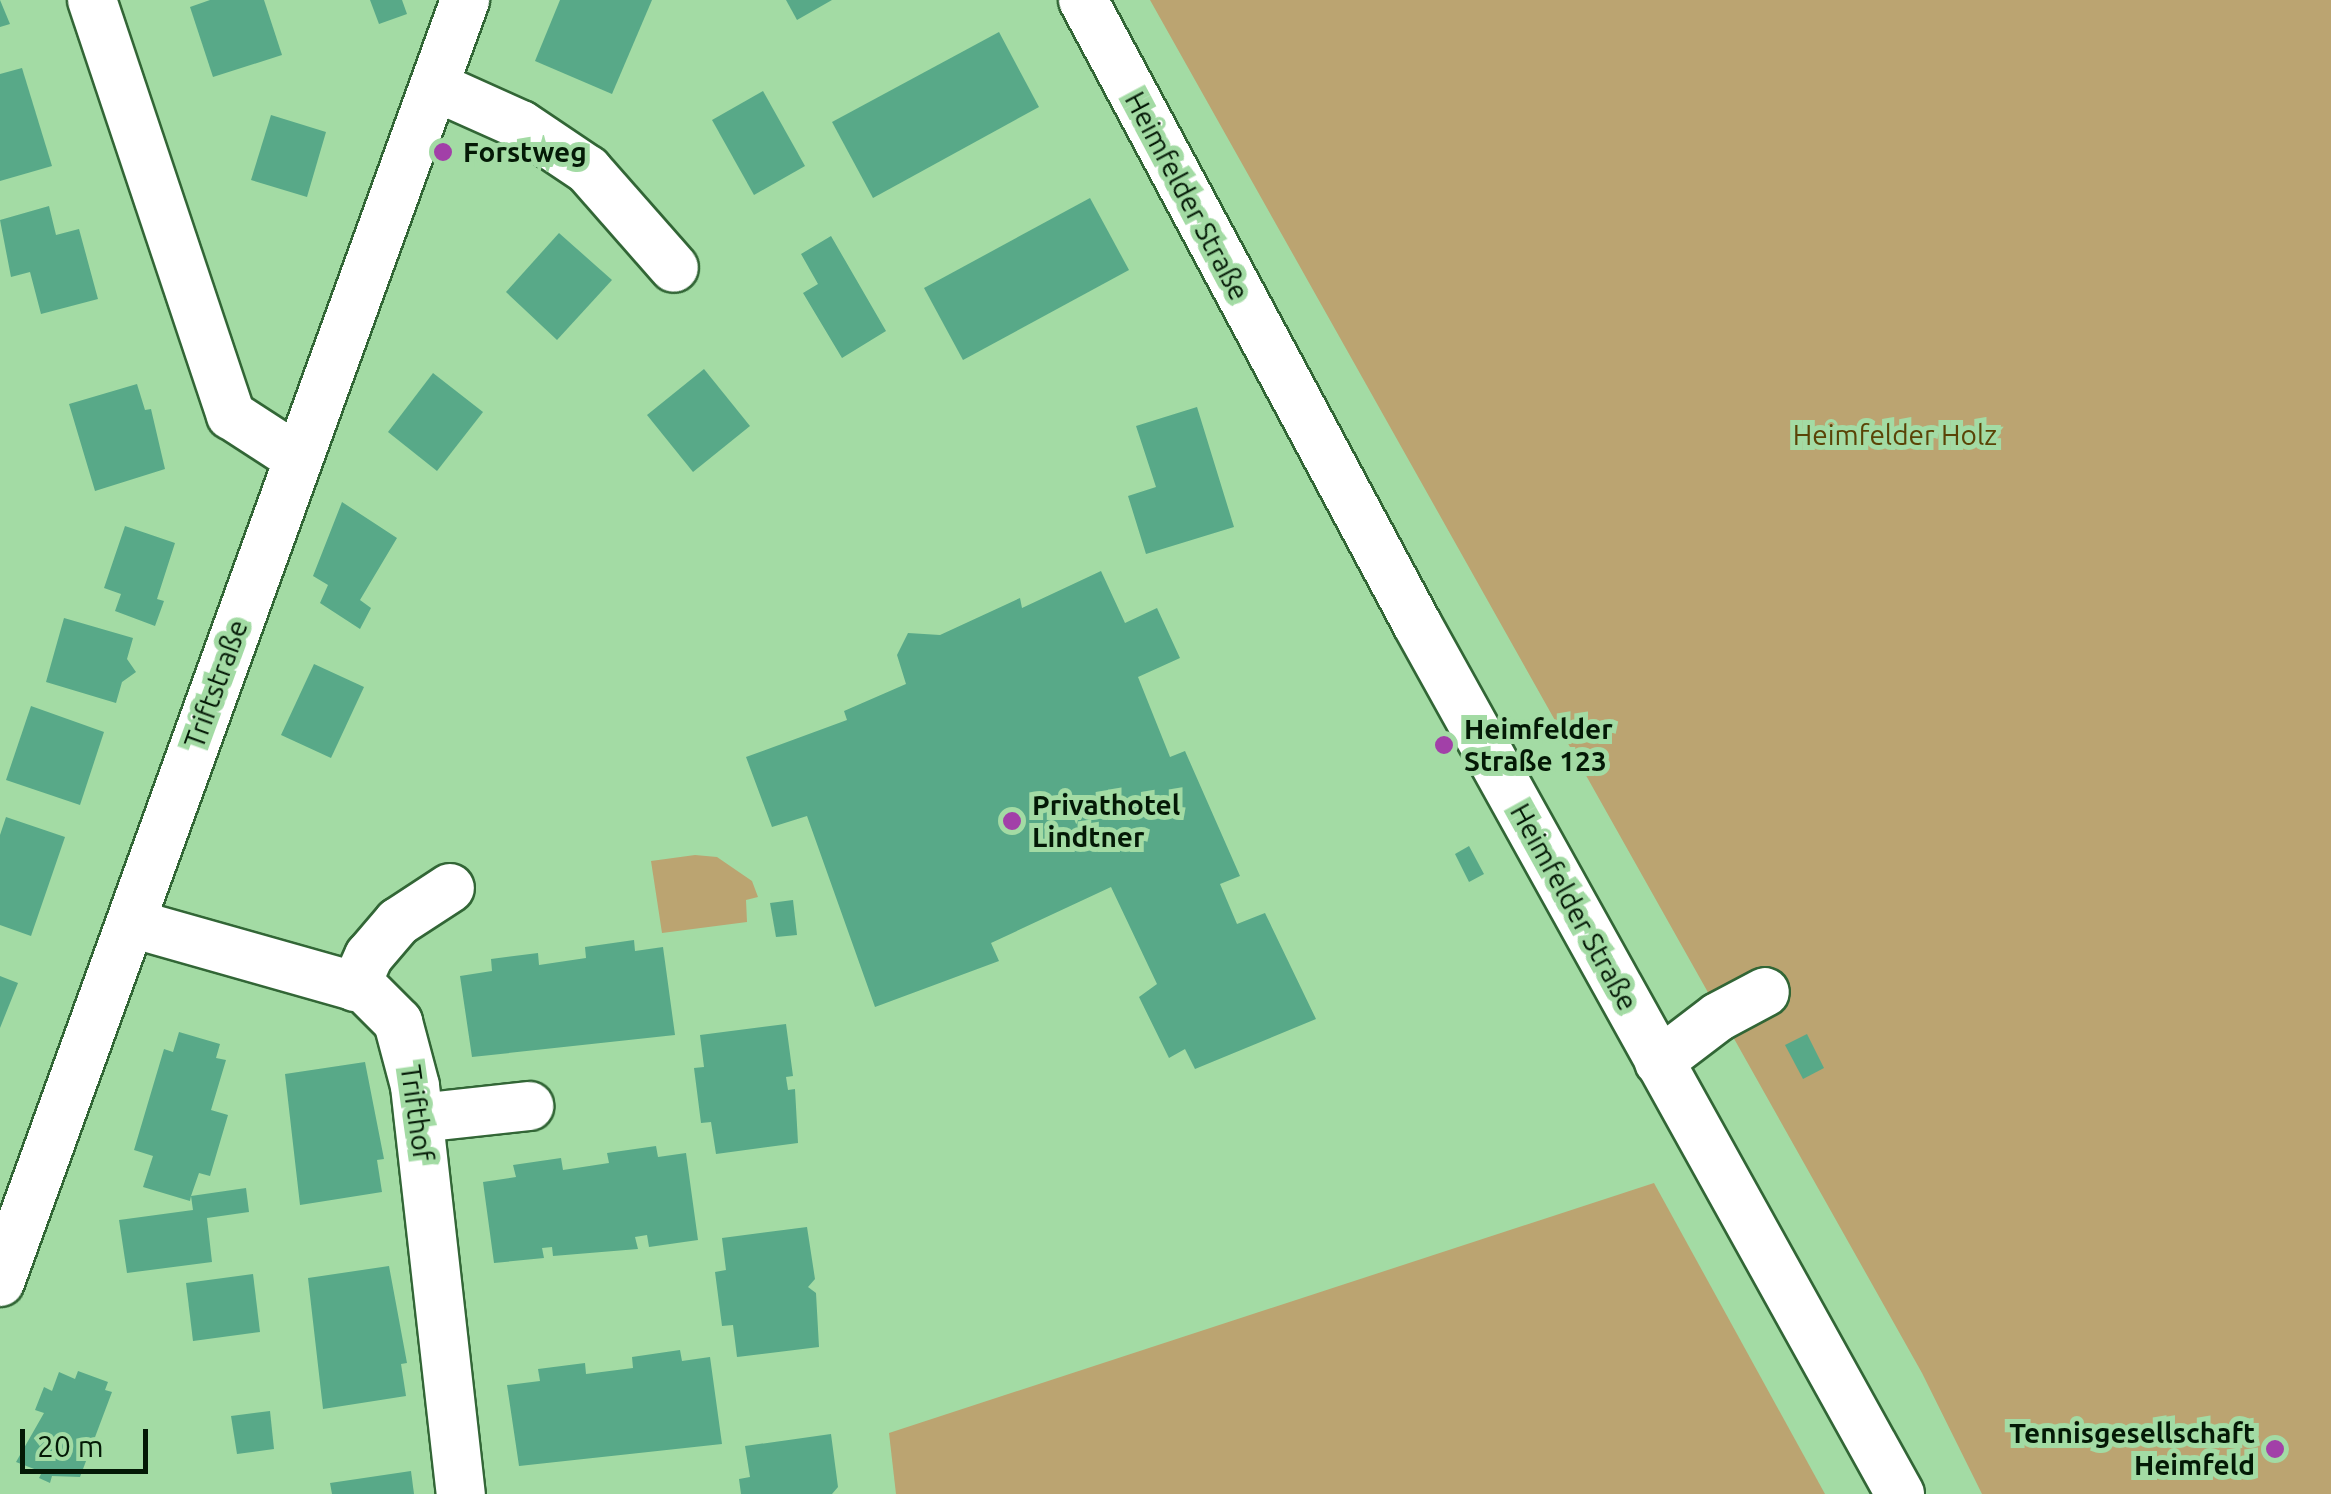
<!DOCTYPE html>
<meta charset="utf-8">
<style>
body{margin:0}
#map{position:relative;width:2331px;height:1494px;overflow:hidden;background:#a3dba4;font-family:Ubuntu,sans-serif}
div>[style]{position:absolute}
.green>*{inset:0;background:#bba471}
.building>*{inset:0;background:#58a988}
.roads{filter:drop-shadow(2px 0 #326636) drop-shadow(-2px 0 #326636) drop-shadow(0 2px #326636) drop-shadow(0 -2px #326636)}
.minor>*{height:48px;margin:-24px;padding:0 24px;transform-origin:24px;border-radius:24px;background:#fff}
.dots>*{width:28px;height:28px;translate:-50% -50%;box-sizing:border-box;border:5px solid #a3dba4;border-radius:50%}
span{translate:-50% -50%;white-space:nowrap;text-align:center;line-height:1.15;-webkit-text-stroke:10px #a3dba4;paint-order:stroke}
.poi-label{font-size:28px;color:#041906;font-weight:700}
.left{translate:0 -50%;text-align:left}
.right{translate:-100% -50%;text-align:right}
.street-label{font-size:28px;color:#041906}
.park-label{font-size:28px;color:#5a4306}
.scale{position:absolute;left:20px;top:1429px;width:128px;height:45px;box-sizing:border-box;border:5px solid #041906;border-top:0;padding-left:12px;font-size:30px;line-height:35px;white-space:nowrap;color:#041906;-webkit-text-stroke:8px #a3dba4;paint-order:stroke}
</style>
<div id="map">
<div class="green">
<i style="clip-path:polygon(1150px 0,2331px 0,2331px 1494px,1982px 1494px,1922px 1373px)"></i>
<i style="clip-path:polygon(695px 855px,717px 857px,752px 881px,758px 897px,746px 900px,747px 922px,662px 933px,651px 861px)"></i>
<i style="clip-path:polygon(1654px 1183px,1825px 1494px,896px 1494px,889px 1433px)"></i>
</div>
<div class="building">
<i style="clip-path:polygon(0 0,10px 24px,0 27px)"></i>
<i style="clip-path:polygon(210px 0,264px 0,282px 55px,213px 77px,190px 7px)"></i>
<i style="clip-path:polygon(370px 0,402px 0,407px 14px,379px 24px)"></i>
<i style="clip-path:polygon(560px 0,652px 0,612px 94px,535px 61px)"></i>
<i style="clip-path:polygon(786px 0,832px 0,797px 20px)"></i>
<i style="clip-path:polygon(999px 32px,1039px 107px,873px 198px,832px 122px)"></i>
<i style="clip-path:polygon(22px 68px,52px 166px,0 181px,0 74px)"></i>
<i style="clip-path:polygon(763px 91px,805px 166px,754px 195px,712px 120px)"></i>
<i style="clip-path:polygon(271px 115px,326px 132px,307px 197px,251px 180px)"></i>
<i style="clip-path:polygon(1090px 198px,1129px 270px,963px 360px,924px 288px)"></i>
<i style="clip-path:polygon(49px 206px,56px 235px,79px 229px,98px 299px,41px 314px,30px 272px,11px 277px,0 220px)"></i>
<i style="clip-path:polygon(559px 233px,612px 280px,557px 340px,506px 292px)"></i>
<i style="clip-path:polygon(831px 236px,886px 331px,842px 358px,803px 293px,818px 284px,801px 254px)"></i>
<i style="clip-path:polygon(704px 369px,750px 426px,693px 472px,647px 415px)"></i>
<i style="clip-path:polygon(433px 373px,483px 412px,437px 471px,388px 432px)"></i>
<i style="clip-path:polygon(137px 384px,145px 410px,151px 409px,165px 469px,95px 491px,69px 404px)"></i>
<i style="clip-path:polygon(1197px 407px,1234px 527px,1146px 554px,1128px 496px,1156px 487px,1136px 426px)"></i>
<i style="clip-path:polygon(342px 502px,397px 538px,360px 600px,371px 608px,360px 629px,320px 603px,328px 585px,313px 576px)"></i>
<i style="clip-path:polygon(125px 526px,175px 543px,157px 599px,164px 601px,155px 626px,115px 611px,121px 594px,104px 588px)"></i>
<i style="clip-path:polygon(1101px 571px,1125px 623px,1157px 608px,1180px 658px,1138px 677px,1170px 757px,1185px 751px,1240px 876px,1220px 884px,1237px 924px,1265px 913px,1316px 1019px,1195px 1069px,1185px 1049px,1169px 1058px,1139px 997px,1157px 984px,1111px 887px,991px 943px,999px 961px,875px 1007px,807px 816px,772px 827px,746px 757px,847px 720px,844px 711px,906px 684px,897px 655px,908px 633px,940px 635px,1020px 598px,1022px 608px)"></i>
<i style="clip-path:polygon(64px 618px,133px 638px,127px 659px,136px 672px,122px 682px,116px 703px,46px 682px)"></i>
<i style="clip-path:polygon(314px 664px,364px 687px,331px 758px,281px 735px)"></i>
<i style="clip-path:polygon(31px 706px,104px 732px,80px 805px,6px 780px)"></i>
<i style="clip-path:polygon(6px 817px,65px 837px,31px 936px,0 925px,0 835px)"></i>
<i style="clip-path:polygon(1469px 846px,1484px 874px,1469px 882px,1455px 854px)"></i>
<i style="clip-path:polygon(793px 900px,797px 935px,776px 937px,770px 903px)"></i>
<i style="clip-path:polygon(634px 940px,635px 951px,663px 947px,675px 1035px,472px 1057px,460px 976px,492px 971px,491px 959px,538px 953px,539px 965px,586px 958px,585px 947px)"></i>
<i style="clip-path:polygon(0 976px,18px 983px,0 1028px)"></i>
<i style="clip-path:polygon(786px 1024px,793px 1076px,786px 1077px,788px 1090px,795px 1089px,798px 1143px,716px 1154px,711px 1122px,701px 1123px,694px 1068px,704px 1067px,700px 1035px)"></i>
<i style="clip-path:polygon(179px 1032px,220px 1044px,216px 1058px,226px 1060px,211px 1110px,228px 1115px,210px 1176px,199px 1173px,191px 1196px,246px 1188px,249px 1212px,207px 1218px,212px 1262px,127px 1273px,119px 1220px,193px 1210px,191px 1196px,190px 1201px,143px 1187px,153px 1156px,134px 1150px,164px 1049px,173px 1052px)"></i>
<i style="clip-path:polygon(1807px 1034px,1824px 1068px,1803px 1079px,1785px 1045px)"></i>
<i style="clip-path:polygon(365px 1062px,384px 1159px,377px 1160px,382px 1192px,300px 1205px,285px 1074px)"></i>
<i style="clip-path:polygon(656px 1146px,658px 1157px,686px 1153px,698px 1240px,649px 1247px,647px 1235px,635px 1237px,638px 1249px,553px 1256px,552px 1247px,542px 1248px,544px 1258px,494px 1263px,483px 1182px,516px 1177px,513px 1165px,561px 1158px,563px 1170px,609px 1163px,607px 1153px)"></i>
<i style="clip-path:polygon(807px 1227px,815px 1279px,808px 1287px,816px 1293px,819px 1347px,737px 1357px,733px 1325px,722px 1326px,715px 1272px,726px 1270px,722px 1238px)"></i>
<i style="clip-path:polygon(389px 1266px,407px 1363px,401px 1364px,406px 1396px,323px 1409px,308px 1278px)"></i>
<i style="clip-path:polygon(253px 1274px,260px 1332px,193px 1341px,186px 1283px)"></i>
<i style="clip-path:polygon(680px 1350px,682px 1361px,710px 1357px,722px 1444px,519px 1466px,507px 1385px,540px 1381px,538px 1369px,585px 1363px,586px 1374px,633px 1368px,632px 1357px)"></i>
<i style="clip-path:polygon(78px 1371px,108px 1382px,105px 1390px,112px 1392px,80px 1477px,52px 1476px,50px 1483px,39px 1478px,42px 1472px,16px 1462px,44px 1413px,35px 1410px,44px 1387px,52px 1391px,59px 1372px,75px 1379px)"></i>
<i style="clip-path:polygon(270px 1411px,274px 1449px,237px 1454px,231px 1416px)"></i>
<i style="clip-path:polygon(831px 1434px,838px 1487px,832px 1494px,741px 1494px,739px 1479px,750px 1477px,745px 1446px)"></i>
<i style="clip-path:polygon(411px 1471px,414px 1494px,332px 1494px,330px 1483px)"></i>
</div>
<div class="roads">
<div class="minor">
<i style="left:92px;top:0;width:438px;rotate:71.5deg"></i>
<i style="left:231px;top:415px;width:77px;rotate:32.9deg"></i>
<i style="left:1083px;top:0;width:708px;rotate:61.84deg"></i>
<i style="left:1417px;top:624px;width:995px;rotate:60.96deg"></i>
<i style="left:434px;top:86px;width:95px;rotate:24.1deg"></i>
<i style="left:521px;top:125px;width:81px;rotate:33.9deg"></i>
<i style="left:588px;top:170px;width:130px;rotate:48.7deg"></i>
<i style="left:131px;top:923px;width:243px;rotate:15.8deg"></i>
<i style="left:365px;top:989px;width:47px;rotate:45deg"></i>
<i style="left:398px;top:1022px;width:66px;rotate:75.1deg"></i>
<i style="left:415px;top:1086px;width:411px;rotate:83.6deg"></i>
<i style="left:355px;top:987px;width:34px;rotate:-66deg"></i>
<i style="left:369px;top:956px;width:45px;rotate:-49.5deg"></i>
<i style="left:398px;top:922px;width:62px;rotate:-33.2deg"></i>
<i style="left:1659px;top:1062px;width:74px;rotate:-37.3deg"></i>
<i style="left:1718px;top:1017px;width:53px;rotate:-28deg"></i>
<i style="left:419px;top:1118px;width:111px;rotate:-6.2deg"></i>
<i style="left:0;top:1282px;width:1364px;rotate:-70.06deg"></i>
</div>
</div>
<div class="dots">
<i style="left:443px;top:152px;background:#a240a8"></i>
<i style="left:1444px;top:745px;background:#a240a8"></i>
<i style="left:1012px;top:821px;background:#a240a8"></i>
<i style="left:2275px;top:1449px;background:#a240a8"></i>
</div>
<div class="poi-label">
<span class="left" style="left:463px;top:152px">Forstweg</span>
<span class="left" style="left:1464px;top:745px">Heimfelder<br>Straße 123</span>
<span class="left" style="left:1032px;top:821px">Privathotel<br>Lindtner</span>
<span class="right" style="left:2255px;top:1449px">Tennisgesellschaft<br>Heimfeld</span>
</div>
<div class="street-label">
<span style="left:1187px;top:196px;rotate:62deg">Heimfelder Straße</span>
<span style="left:216px;top:684px;rotate:-70deg">Triftstraße</span>
<span style="left:1574px;top:907px;rotate:61deg">Heimfelder Straße</span>
<span style="left:417px;top:1113px;rotate:82deg">Trifthof</span>
</div>
<div class="park-label">
<span style="left:1895px;top:435px">Heimfelder Holz</span>
</div>
<div class="scale">20 m</div>
</div>
